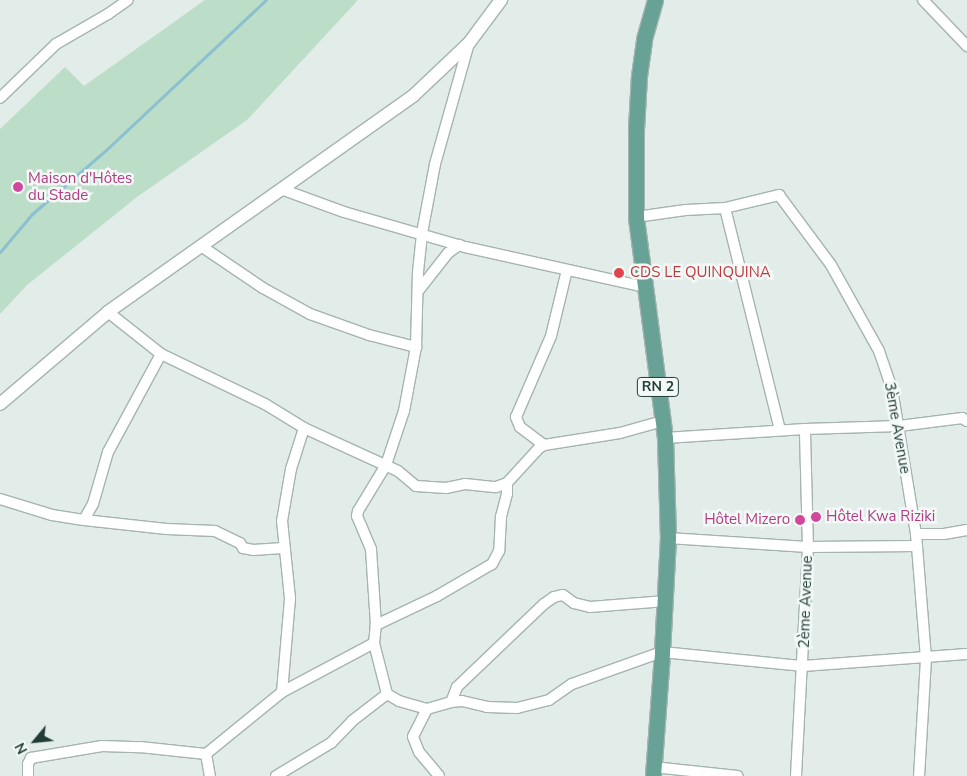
<!DOCTYPE html>
<meta charset="utf-8">
<style>
body{margin:0}
#map{position:relative;width:967px;height:776px;overflow:hidden;background:#e2ece8;font-family:"Nunito Sans",sans-serif}
div>[style]{position:absolute}
.green>*{inset:0;background:#bcddc7}
.stream>*{height:3px;margin:-1.5px;padding:0 1.5px;transform-origin:1.5px;border-radius:1.5px;background:#8bc0d0}
.roads{filter:drop-shadow(1px 0 #a5b4b0) drop-shadow(-1px 0 #a5b4b0) drop-shadow(0 1px #a5b4b0) drop-shadow(0 -1px #a5b4b0)}
.minor>*{height:10px;margin:-5px;padding:0 5px;transform-origin:5px;border-radius:5px;background:#fff}
.tertiary>*{height:12px;margin:-6px;padding:0 6px;transform-origin:6px;border-radius:6px;background:#fff}
.primary>*{height:15px;margin:-7.5px;padding:0 7.5px;transform-origin:7.5px;border-radius:7.5px;background:#68a196}
.dots>*{width:14px;height:14px;translate:-50% -50%;box-sizing:border-box;border:2px solid #f3f9f6;border-radius:50%}
span{translate:-50% -50%;white-space:nowrap;text-align:center;line-height:1.15;-webkit-text-stroke:5px #f3f9f6;paint-order:stroke}
.shield-label span{padding:1px 4px;background:#f3f9f6;border:1px solid;border-radius:4px;-webkit-text-stroke-width:0}
.shield-label{font-size:14px;color:#223d38;font-weight:700}
.hotel-label{font-size:15px;color:#b23c85}
.left{translate:0 -50%;text-align:left}
.right{translate:-100% -50%;text-align:right}
.health-label{font-size:15px;color:#be3a42}
.street-label{font-size:15px;color:#223d38}
.north{position:absolute;left:10px;top:716px;width:50px;height:50px;-webkit-text-stroke:4px #f3f9f6;paint-order:stroke;rotate:242deg;font-size:14px;font-weight:700;line-height:20px;text-align:center;color:#223d38}
.north::after{content:'';display:block;margin:auto;width:18px;height:22px;background:#223d38;clip-path:polygon(50% 0,100% 100%,50% 72%,0 100%)}
</style>
<div id="map">
<div class="green">
<i style="clip-path:polygon(205px 0,358px 0,247px 120px,137px 197px,27px 285px,0 314px,0 129px,65px 67px,84px 86px)"></i>
</div>
<div class="stream">
<i style="left:0;top:252px;width:50px;rotate:-49.9deg"></i>
<i style="left:32px;top:214px;width:98px;rotate:-40.9deg"></i>
<i style="left:106px;top:150px;width:219px;rotate:-43.2deg"></i>
</div>
<div class="roads">
<div class="minor">
<i style="left:923px;top:0;width:64px;rotate:46.3deg"></i>
<i style="left:0;top:98px;width:78px;rotate:-44deg"></i>
<i style="left:56px;top:44px;width:60px;rotate:-30deg"></i>
<i style="left:108px;top:14px;width:24px;rotate:-35deg"></i>
<i style="left:281px;top:189px;width:67px;rotate:20.1deg"></i>
<i style="left:344px;top:212px;width:126px;rotate:16.1deg"></i>
<i style="left:465px;top:247px;width:185px;rotate:12.5deg"></i>
<i style="left:725px;top:208px;width:229px;rotate:76.1deg"></i>
<i style="left:636px;top:217px;width:50px;rotate:-8deg"></i>
<i style="left:686px;top:210px;width:39px;rotate:-3deg"></i>
<i style="left:725px;top:208px;width:56px;rotate:-13.5deg"></i>
<i style="left:779px;top:195px;width:87px;rotate:53.4deg"></i>
<i style="left:831px;top:265px;width:98px;rotate:60.8deg"></i>
<i style="left:879px;top:351px;width:40px;rotate:71.1deg"></i>
<i style="left:892px;top:389px;width:147px;rotate:80.6deg"></i>
<i style="left:916px;top:534px;width:125px;rotate:85.4deg"></i>
<i style="left:926px;top:659px;width:117px;rotate:93.4deg"></i>
<i style="left:201px;top:246px;width:75px;rotate:34.1deg"></i>
<i style="left:263px;top:288px;width:54px;rotate:29deg"></i>
<i style="left:310px;top:314px;width:63px;rotate:19.6deg"></i>
<i style="left:369px;top:335px;width:49px;rotate:14.3deg"></i>
<i style="left:419px;top:290px;width:47px;rotate:-51.9deg"></i>
<i style="left:448px;top:253px;width:14px;rotate:-36deg"></i>
<i style="left:108px;top:312px;width:68px;rotate:38.4deg"></i>
<i style="left:161px;top:354px;width:115px;rotate:25.7deg"></i>
<i style="left:265px;top:404px;width:46px;rotate:31.6deg"></i>
<i style="left:304px;top:428px;width:103px;rotate:24.6deg"></i>
<i style="left:398px;top:471px;width:23px;rotate:40deg"></i>
<i style="left:416px;top:486px;width:30px;rotate:4deg"></i>
<i style="left:446px;top:488px;width:19px;rotate:-12deg"></i>
<i style="left:465px;top:484px;width:31px;rotate:6deg"></i>
<i style="left:496px;top:487px;width:12px;rotate:-20deg"></i>
<i style="left:507px;top:483px;width:11px;rotate:90deg"></i>
<i style="left:507px;top:494px;width:24px;rotate:105deg"></i>
<i style="left:501px;top:517px;width:34px;rotate:93deg"></i>
<i style="left:499px;top:551px;width:15px;rotate:118deg"></i>
<i style="left:492px;top:564px;width:64px;rotate:149.8deg"></i>
<i style="left:437px;top:596px;width:68px;rotate:154.6deg"></i>
<i style="left:665px;top:438px;width:140px;rotate:-3.7deg"></i>
<i style="left:805px;top:429px;width:94px;rotate:-1.8deg"></i>
<i style="left:899px;top:426px;width:64px;rotate:-7.2deg"></i>
<i style="left:962px;top:418px;width:6px;rotate:31deg"></i>
<i style="left:544px;top:445px;width:30px;rotate:-143deg"></i>
<i style="left:520px;top:427px;width:11px;rotate:-112deg"></i>
<i style="left:516px;top:417px;width:88px;rotate:-66.6deg"></i>
<i style="left:551px;top:336px;width:68px;rotate:-76.4deg"></i>
<i style="left:507px;top:483px;width:47px;rotate:-47.6deg"></i>
<i style="left:539px;top:448px;width:6px;rotate:-31deg"></i>
<i style="left:544px;top:445px;width:77px;rotate:-9deg"></i>
<i style="left:620px;top:433px;width:45px;rotate:-15.6deg"></i>
<i style="left:0;top:499px;width:54px;rotate:17.1deg"></i>
<i style="left:52px;top:515px;width:32px;rotate:9deg"></i>
<i style="left:84px;top:520px;width:83px;rotate:6.2deg"></i>
<i style="left:167px;top:529px;width:48px;rotate:2.4deg"></i>
<i style="left:215px;top:531px;width:28px;rotate:26deg"></i>
<i style="left:240px;top:543px;width:6px;rotate:59deg"></i>
<i style="left:243px;top:548px;width:10px;rotate:11deg"></i>
<i style="left:253px;top:550px;width:30px;rotate:-4deg"></i>
<i style="left:84px;top:520px;width:18px;rotate:-61deg"></i>
<i style="left:93px;top:504px;width:54px;rotate:-73.9deg"></i>
<i style="left:108px;top:452px;width:111px;rotate:-61.6deg"></i>
<i style="left:916px;top:534px;width:28px"></i>
<i style="left:944px;top:534px;width:23px;rotate:-10deg"></i>
<i style="left:668px;top:538px;width:140px;rotate:3.7deg"></i>
<i style="left:808px;top:547px;width:108px;rotate:-0.5deg"></i>
<i style="left:282px;top:692px;width:94px;rotate:-85.1deg"></i>
<i style="left:290px;top:598px;width:77px;rotate:-95.9deg"></i>
<i style="left:282px;top:521px;width:53px;rotate:-80.2deg"></i>
<i style="left:291px;top:469px;width:43px;rotate:-72.4deg"></i>
<i style="left:387px;top:694px;width:14px;rotate:30deg"></i>
<i style="left:399px;top:701px;width:29px;rotate:16deg"></i>
<i style="left:427px;top:709px;width:25px;rotate:-16deg"></i>
<i style="left:451px;top:702px;width:16px;rotate:-68deg"></i>
<i style="left:457px;top:687px;width:120px;rotate:-43.7deg"></i>
<i style="left:544px;top:604px;width:12px;rotate:-35deg"></i>
<i style="left:554px;top:597px;width:9px;rotate:-13deg"></i>
<i style="left:563px;top:595px;width:14px;rotate:36deg"></i>
<i style="left:574px;top:603px;width:16px;rotate:14deg"></i>
<i style="left:590px;top:607px;width:76px;rotate:-4.5deg"></i>
<i style="left:451px;top:702px;width:11px;rotate:-5deg"></i>
<i style="left:462px;top:701px;width:26px;rotate:13deg"></i>
<i style="left:487px;top:707px;width:30px;rotate:2deg"></i>
<i style="left:517px;top:708px;width:33px;rotate:-14deg"></i>
<i style="left:549px;top:700px;width:28px;rotate:-35deg"></i>
<i style="left:572px;top:684px;width:96px;rotate:-19.6deg"></i>
<i style="left:662px;top:652px;width:142px;rotate:5.7deg"></i>
<i style="left:803px;top:666px;width:164px;rotate:-4.2deg"></i>
<i style="left:427px;top:709px;width:31px;rotate:117deg"></i>
<i style="left:413px;top:737px;width:16px;rotate:68deg"></i>
<i style="left:419px;top:752px;width:31px;rotate:50deg"></i>
<i style="left:206px;top:754px;width:22px;rotate:80deg"></i>
<i style="left:653px;top:767px;width:85px;rotate:6deg"></i>
<i style="left:28px;top:776px;width:12px;rotate:-90deg"></i>
<i style="left:28px;top:764px;width:7px;rotate:-63deg"></i>
<i style="left:31px;top:758px;width:72px;rotate:-9.6deg"></i>
<i style="left:102px;top:746px;width:38px;rotate:2deg"></i>
<i style="left:140px;top:747px;width:66px;rotate:6.1deg"></i>
<i style="left:206px;top:754px;width:98px;rotate:-39.2deg"></i>
<i style="left:282px;top:692px;width:104px;rotate:-28deg"></i>
<i style="left:276px;top:776px;width:64px;rotate:-31deg"></i>
<i style="left:331px;top:743px;width:30px;rotate:-46deg"></i>
<i style="left:352px;top:721px;width:44px;rotate:-37.6deg"></i>
<i style="left:387px;top:694px;width:53px;rotate:-104.3deg"></i>
<i style="left:374px;top:643px;width:18px;rotate:-84deg"></i>
<i style="left:376px;top:625px;width:76px;rotate:-93.8deg"></i>
<i style="left:371px;top:549px;width:36px;rotate:-113deg"></i>
<i style="left:357px;top:516px;width:5px;rotate:-79deg"></i>
<i style="left:358px;top:511px;width:54px;rotate:-58.7deg"></i>
<i style="left:386px;top:465px;width:57px;rotate:-71.6deg"></i>
<i style="left:404px;top:411px;width:65px;rotate:-79.4deg"></i>
<i style="left:416px;top:347px;width:75px;rotate:-88.5deg"></i>
<i style="left:418px;top:272px;width:39px;rotate:-84deg"></i>
<i style="left:422px;top:233px;width:70px;rotate:-79.3deg"></i>
<i style="left:435px;top:164px;width:126px;rotate:-74.3deg"></i>
<i style="left:796px;top:776px;width:229px;rotate:-87deg"></i>
<i style="left:808px;top:547px;width:118px;rotate:-91.5deg"></i>
</div>
<div class="tertiary">
<i style="left:0;top:404px;width:142px;rotate:-40.4deg"></i>
<i style="left:108px;top:312px;width:374px;rotate:-35.3deg"></i>
<i style="left:413px;top:96px;width:77px;rotate:-43.4deg"></i>
<i style="left:469px;top:43px;width:54px;rotate:-53.3deg"></i>
</div>
<div class="primary">
<i style="left:653px;top:776px;width:124px;rotate:-85.8deg"></i>
<i style="left:662px;top:652px;width:114px;rotate:-87deg"></i>
<i style="left:668px;top:538px;width:100px;rotate:-91.7deg"></i>
<i style="left:665px;top:438px;width:223px;rotate:-97.5deg"></i>
<i style="left:636px;top:217px;width:88px;rotate:-90deg"></i>
<i style="left:636px;top:129px;width:53px;rotate:-86.8deg"></i>
<i style="left:639px;top:76px;width:37px;rotate:-82deg"></i>
<i style="left:644px;top:39px;width:41px;rotate:-74.2deg"></i>
</div>
</div>
<div class="dots">
<i style="left:18px;top:187px;background:#d1479c"></i>
<i style="left:619px;top:273px;background:#e0444e"></i>
<i style="left:816px;top:517px;background:#d1479c"></i>
<i style="left:800px;top:520px;background:#d1479c"></i>
</div>
<div class="shield-label">
<span style="left:658px;top:387px">RN 2</span>
</div>
<div class="hotel-label">
<span class="left" style="left:28px;top:187px">Maison d'Hôtes<br>du Stade</span>
<span class="left" style="left:826px;top:517px">Hôtel Kwa Riziki</span>
<span class="right" style="left:790px;top:520px">Hôtel Mizero</span>
</div>
<div class="health-label">
<span class="left" style="left:630px;top:273px">CDS LE QUINQUINA</span>
</div>
<div class="street-label">
<span style="left:897px;top:428px;rotate:80deg">3ème Avenue</span>
<span style="left:806px;top:602px;rotate:-88deg">2ème Avenue</span>
</div>
<div class="north">N</div>
</div>
